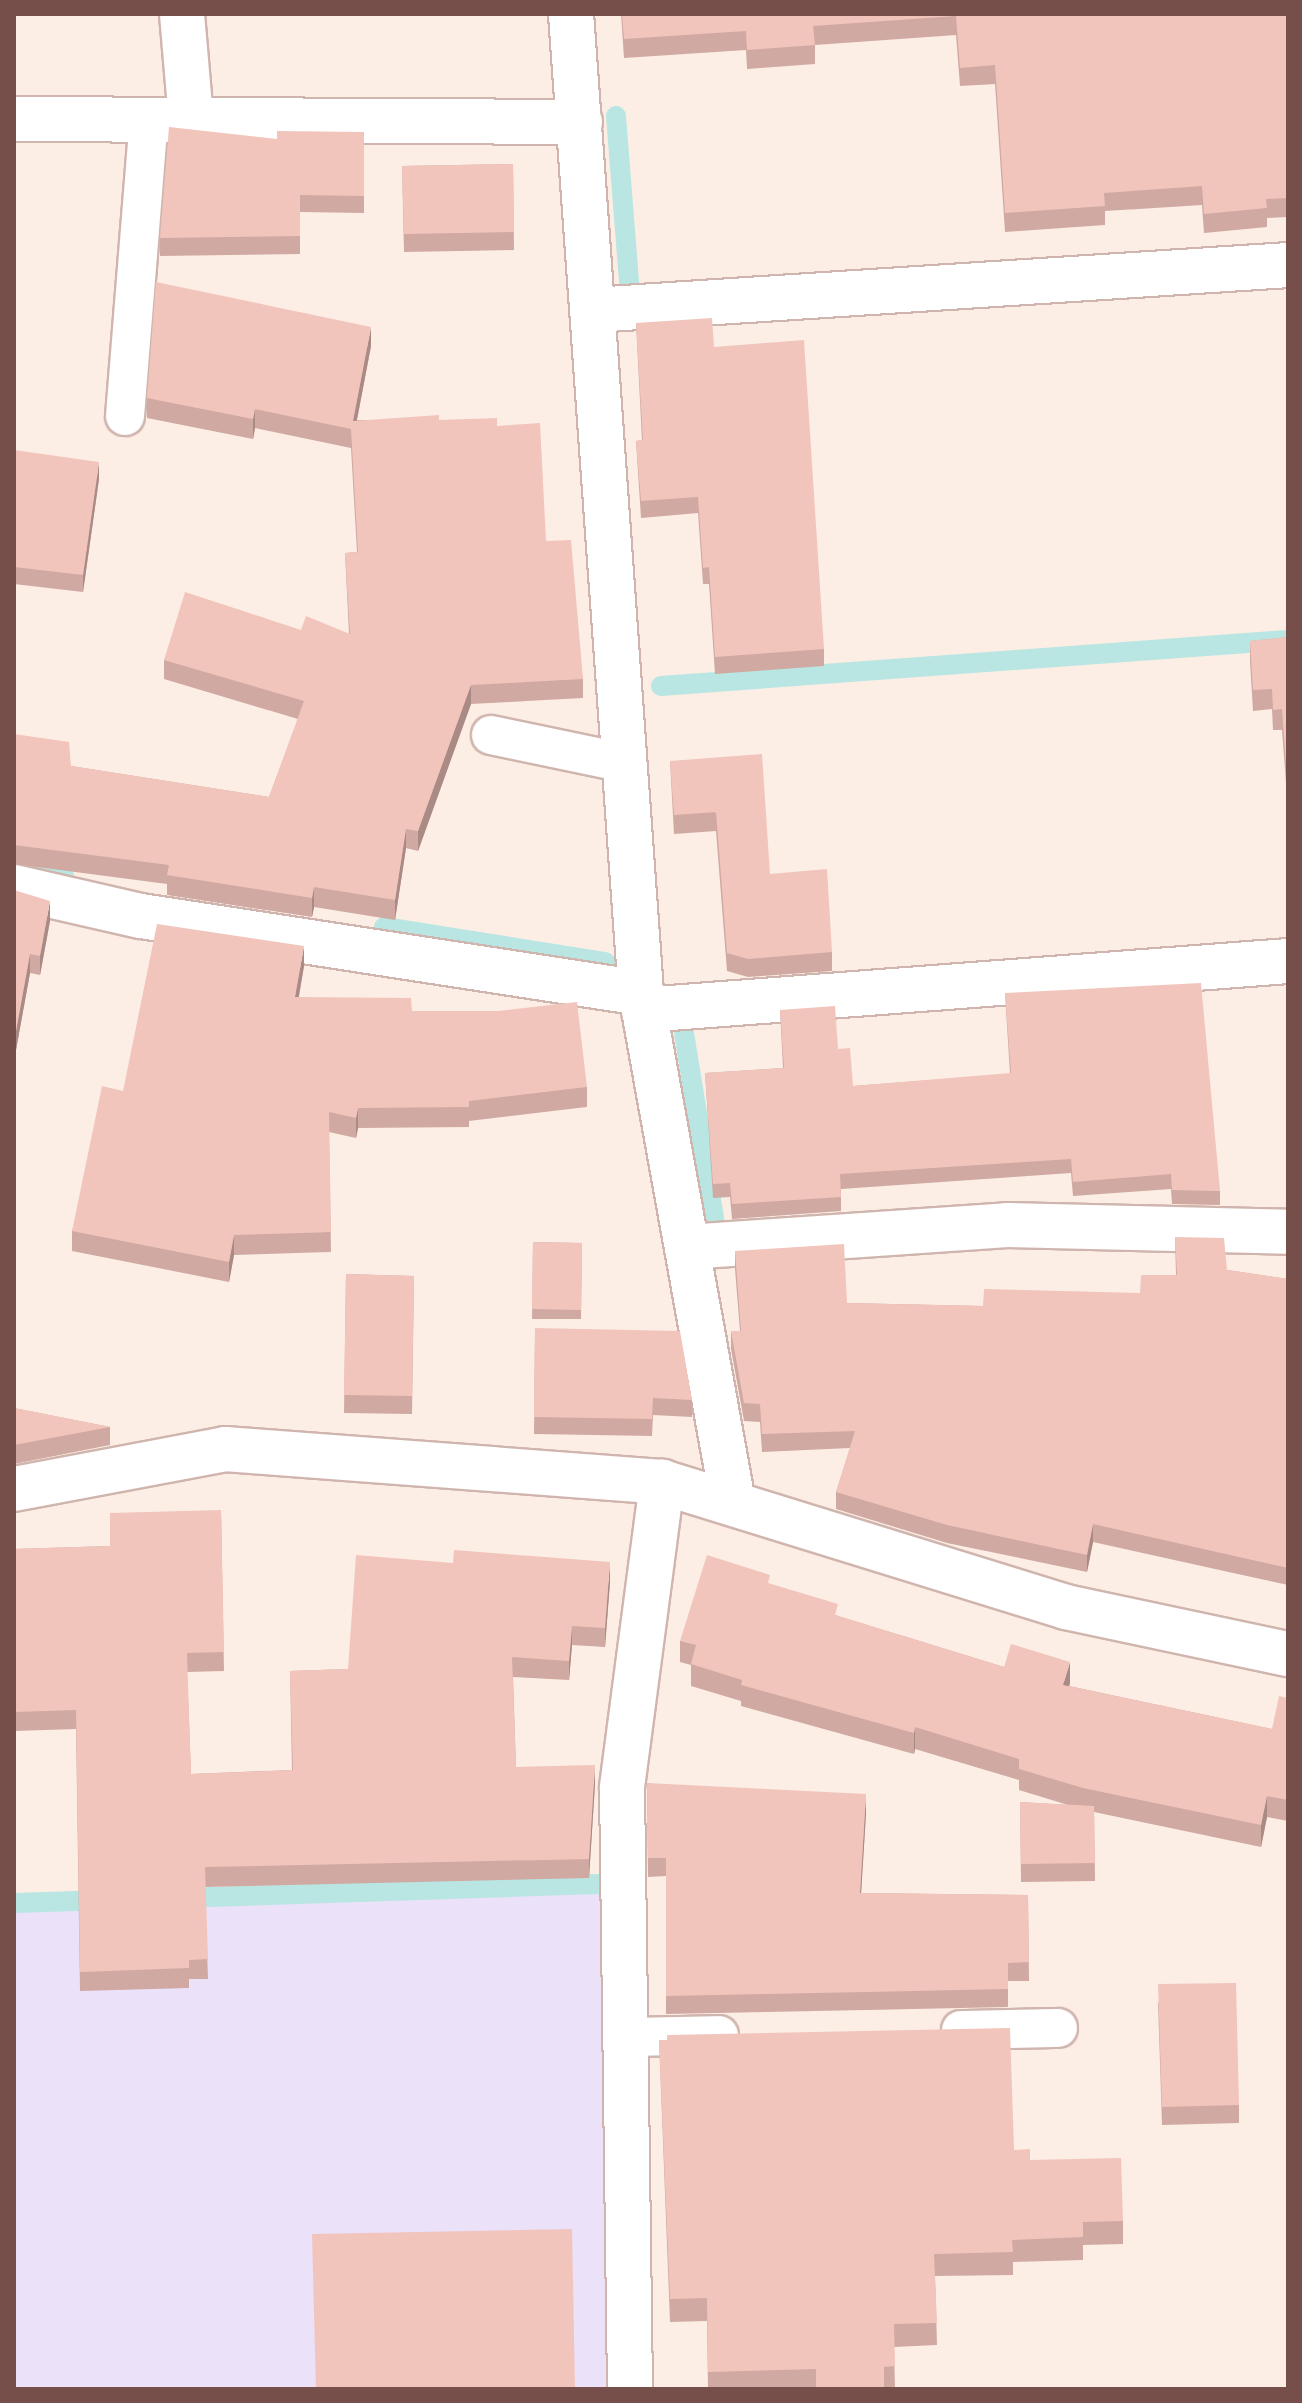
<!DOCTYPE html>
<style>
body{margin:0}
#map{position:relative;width:1302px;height:2403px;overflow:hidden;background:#fceee5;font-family:"Exo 2",sans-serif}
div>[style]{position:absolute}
.education>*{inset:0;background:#ebe1f9}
.stream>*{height:20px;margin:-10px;padding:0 10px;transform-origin:10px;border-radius:10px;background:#b9e6e2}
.roads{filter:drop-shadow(2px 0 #d0b5ae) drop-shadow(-2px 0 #d0b5ae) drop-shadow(0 2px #d0b5ae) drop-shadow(0 -2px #d0b5ae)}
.service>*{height:38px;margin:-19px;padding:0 19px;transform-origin:19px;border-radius:19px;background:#fff}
.minor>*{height:44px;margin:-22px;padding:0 22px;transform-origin:22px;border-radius:22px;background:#fff}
.wall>*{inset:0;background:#d0a9a2}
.shaded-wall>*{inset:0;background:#a98a84}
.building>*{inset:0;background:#f2c5bc}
span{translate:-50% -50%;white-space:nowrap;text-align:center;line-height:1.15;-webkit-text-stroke:8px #fff2eb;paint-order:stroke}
.frame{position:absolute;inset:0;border:16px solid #764f4a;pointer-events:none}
</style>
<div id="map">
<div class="education">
<i style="clip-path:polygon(603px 1890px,611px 2389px,14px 2389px,14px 1908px)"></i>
</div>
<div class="stream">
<i style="left:616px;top:116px;width:168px;rotate:85.5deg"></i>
<i style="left:661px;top:686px;width:629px;rotate:-4.2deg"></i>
<i style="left:14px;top:864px;width:52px;rotate:14.6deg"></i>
<i style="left:384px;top:927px;width:224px;rotate:9deg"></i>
<i style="left:684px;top:1033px;width:200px;rotate:80.8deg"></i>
<i style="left:178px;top:1898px;width:428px;rotate:-1.9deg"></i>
<i style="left:14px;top:1903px;width:92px;rotate:-1.9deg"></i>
</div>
<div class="roads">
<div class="service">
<i style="left:125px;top:416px;width:297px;rotate:-85.4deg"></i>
<i style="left:491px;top:735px;width:137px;rotate:11.8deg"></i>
<i style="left:961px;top:2030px;width:97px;rotate:-1.2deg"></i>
<i style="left:626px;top:2037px;width:93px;rotate:-1.2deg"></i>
</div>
<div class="minor">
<i style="left:182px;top:14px;width:106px;rotate:85.1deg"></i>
<i style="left:571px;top:14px;width:981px;rotate:85.91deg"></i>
<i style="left:641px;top:993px;width:518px;rotate:79.77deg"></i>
<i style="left:14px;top:119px;width:566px;rotate:0.3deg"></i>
<i style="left:593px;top:310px;width:696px;rotate:-3.7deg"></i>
<i style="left:14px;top:887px;width:130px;rotate:12.9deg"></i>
<i style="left:141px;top:916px;width:506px;rotate:8.75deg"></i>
<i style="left:644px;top:1010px;width:646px;rotate:-4.35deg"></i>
<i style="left:687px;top:1247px;width:321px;rotate:-3.9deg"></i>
<i style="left:1007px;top:1225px;width:281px;rotate:1.4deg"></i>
<i style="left:14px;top:1489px;width:215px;rotate:-10.7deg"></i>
<i style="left:225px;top:1449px;width:438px;rotate:4.3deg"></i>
<i style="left:662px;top:1482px;width:423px;rotate:17.2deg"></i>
<i style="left:1066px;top:1607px;width:227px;rotate:12deg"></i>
<i style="left:630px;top:2389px;width:602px;rotate:-90.76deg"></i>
<i style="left:622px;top:1787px;width:308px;rotate:-82.5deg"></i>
</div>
</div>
<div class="wall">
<i style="clip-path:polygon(621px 14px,1288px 14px,1288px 217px,1267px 218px,1267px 227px,1204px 233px,1202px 205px,1105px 211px,1105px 225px,1005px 232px,995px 84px,960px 86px,956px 35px,815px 45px,815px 64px,747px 69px,746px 50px,624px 58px)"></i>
<i style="clip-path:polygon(364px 132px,364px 213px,300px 212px,300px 254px,160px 256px,160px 238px,277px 139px)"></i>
<i style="clip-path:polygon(513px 164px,514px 250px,404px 252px,402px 166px)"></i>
<i style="clip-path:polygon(636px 323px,714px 347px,824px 649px,824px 666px,715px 674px,709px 584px,703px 584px,698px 513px,641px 518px,636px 441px,642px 440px)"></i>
<i style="clip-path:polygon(371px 346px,357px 420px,439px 420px,497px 426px,546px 541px,583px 679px,583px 698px,471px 704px,418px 851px,406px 848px,395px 920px,314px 907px,312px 917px,167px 895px,167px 884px,14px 864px,14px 734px,71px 766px,269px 797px,298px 719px,164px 679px,164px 660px,301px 630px,349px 634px,345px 553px,357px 552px,351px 448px,255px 428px,253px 439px,147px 418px,147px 398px)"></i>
<i style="clip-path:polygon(14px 450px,99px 479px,83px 592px,14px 584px)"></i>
<i style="clip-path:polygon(1288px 637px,1288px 797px,1287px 797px,1282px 730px,1273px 730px,1272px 709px,1253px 711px,1250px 661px,1250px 641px)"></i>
<i style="clip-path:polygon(670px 761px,770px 874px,832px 952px,832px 971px,748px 977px,727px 971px,716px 831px,674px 834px)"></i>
<i style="clip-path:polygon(14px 890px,50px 921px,40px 975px,30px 973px,16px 1050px,14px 1050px)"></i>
<i style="clip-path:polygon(304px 966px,299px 997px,412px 1011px,587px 1087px,587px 1107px,469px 1121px,469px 1127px,358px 1128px,356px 1138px,329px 1132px,331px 1252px,234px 1255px,229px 1282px,72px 1251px,72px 1231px,123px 1091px)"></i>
<i style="clip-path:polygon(1005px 993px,1220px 1191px,1220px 1205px,1172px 1204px,1171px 1189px,1073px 1196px,1071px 1173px,841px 1189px,841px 1211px,732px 1219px,730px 1197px,713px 1198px,705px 1073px,783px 1068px,780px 1010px,838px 1049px,853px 1086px,1010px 1074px)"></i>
<i style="clip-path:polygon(1175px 1237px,1227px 1270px,1288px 1279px,1288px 1585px,1093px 1542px,1087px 1572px,947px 1543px,836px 1509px,836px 1492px,850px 1448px,762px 1452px,760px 1422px,744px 1421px,731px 1349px,731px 1331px,740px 1331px,735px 1269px,735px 1251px,847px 1303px,983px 1306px,1140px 1293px,1176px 1275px)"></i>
<i style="clip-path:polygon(533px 1242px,582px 1243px,581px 1319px,532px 1319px)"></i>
<i style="clip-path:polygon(346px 1274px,414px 1276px,412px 1414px,344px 1413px)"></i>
<i style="clip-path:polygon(535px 1328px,692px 1400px,692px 1417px,653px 1415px,652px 1436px,534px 1434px)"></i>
<i style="clip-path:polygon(14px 1408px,110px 1427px,110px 1445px,14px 1464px)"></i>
<i style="clip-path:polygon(221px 1510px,224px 1671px,187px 1672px,191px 1774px,292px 1770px,290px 1671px,348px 1669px,610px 1582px,605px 1647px,572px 1645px,569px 1680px,513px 1677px,516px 1767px,595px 1784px,589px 1878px,205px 1887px,208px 1979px,189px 1979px,189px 1988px,80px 1991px,76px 1729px,14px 1731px,14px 1549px,110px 1546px)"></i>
<i style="clip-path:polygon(770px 1584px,838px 1616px,1004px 1667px,1070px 1683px,1069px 1686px,1272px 1729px,1288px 1698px,1288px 1821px,1267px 1817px,1261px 1847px,1094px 1812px,1095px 1881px,1021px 1882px,1020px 1802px,1068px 1805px,1019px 1790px,1019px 1780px,915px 1749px,914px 1754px,741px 1706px,741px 1701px,691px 1686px,691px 1665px,680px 1662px,680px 1641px)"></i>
<i style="clip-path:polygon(647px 1783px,866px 1813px,861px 1893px,1028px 1895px,1029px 1981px,1008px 1981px,1008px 2007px,666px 2014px,666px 1876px,648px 1877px)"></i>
<i style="clip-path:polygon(1158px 2002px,1239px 2105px,1239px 2123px,1162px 2125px)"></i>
<i style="clip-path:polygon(659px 2040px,1014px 2150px,1123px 2221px,1123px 2244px,1083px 2245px,1083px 2260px,1013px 2262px,1013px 2275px,935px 2276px,937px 2345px,894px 2347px,895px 2389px,708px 2389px,707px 2321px,670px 2322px)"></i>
</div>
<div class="shaded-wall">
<i style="clip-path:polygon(371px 327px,371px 346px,353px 440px,353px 421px)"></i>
<i style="clip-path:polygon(255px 409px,255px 428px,253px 439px,253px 419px)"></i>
<i style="clip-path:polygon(99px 462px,99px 479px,83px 592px,83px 575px)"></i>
<i style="clip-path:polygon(471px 685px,471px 704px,418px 851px,418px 831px)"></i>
<i style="clip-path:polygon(406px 829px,406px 848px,395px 920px,395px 900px)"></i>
<i style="clip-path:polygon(314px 887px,314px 907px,312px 917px,312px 898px)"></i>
<i style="clip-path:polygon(50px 901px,50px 921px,40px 975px,40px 956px)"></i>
<i style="clip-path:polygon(304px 946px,304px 966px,295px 1017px,295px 997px)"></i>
<i style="clip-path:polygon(30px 954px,30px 973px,16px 1050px,16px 1031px)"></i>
<i style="clip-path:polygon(358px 1108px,358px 1128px,356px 1138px,356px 1118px)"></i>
<i style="clip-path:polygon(234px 1235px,234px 1255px,229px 1282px,229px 1262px)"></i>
<i style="clip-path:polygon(1093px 1524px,1093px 1542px,1087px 1572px,1087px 1555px)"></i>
<i style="clip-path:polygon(610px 1562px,610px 1582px,605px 1647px,605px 1628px)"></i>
<i style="clip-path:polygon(572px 1626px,572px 1645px,569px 1680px,569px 1661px)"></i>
<i style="clip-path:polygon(1070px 1662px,1070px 1683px,1063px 1706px,1063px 1685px)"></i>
<i style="clip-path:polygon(915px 1727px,915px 1749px,914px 1754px,914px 1733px)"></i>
<i style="clip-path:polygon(595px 1765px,595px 1784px,589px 1878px,589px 1859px)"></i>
<i style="clip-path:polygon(866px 1794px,866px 1813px,860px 1911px,860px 1893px)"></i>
<i style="clip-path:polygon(1267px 1796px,1267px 1817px,1261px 1847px,1261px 1825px)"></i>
</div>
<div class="building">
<i style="clip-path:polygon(622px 14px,1288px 14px,1288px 198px,1266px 199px,1267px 208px,1204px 214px,1202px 186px,1104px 193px,1105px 206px,1005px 213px,995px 65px,960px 68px,956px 16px,813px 26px,815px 45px,747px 50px,746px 31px,624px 39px)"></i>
<i style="clip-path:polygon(169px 127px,277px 139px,277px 131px,364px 132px,364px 196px,300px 195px,300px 236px,160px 238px)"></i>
<i style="clip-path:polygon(513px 164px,514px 232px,404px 234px,402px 166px)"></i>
<i style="clip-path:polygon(156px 282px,371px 327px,353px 421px,439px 415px,439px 420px,497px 418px,497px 426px,540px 423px,546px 541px,571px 540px,583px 679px,471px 685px,418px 831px,406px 829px,395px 900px,314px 887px,312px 898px,167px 875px,169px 865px,14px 845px,14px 734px,69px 742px,71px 766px,269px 797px,304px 701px,164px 660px,185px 592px,301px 630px,306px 616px,350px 634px,345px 553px,358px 552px,351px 429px,255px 409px,253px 419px,147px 398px)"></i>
<i style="clip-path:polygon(712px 318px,714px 347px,804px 340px,824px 649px,715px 657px,709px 567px,703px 568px,698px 497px,641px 501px,636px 441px,643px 440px,636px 323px)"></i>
<i style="clip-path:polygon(14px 450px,99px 462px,83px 575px,14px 567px)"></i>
<i style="clip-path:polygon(1288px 637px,1288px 777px,1287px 777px,1282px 709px,1273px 710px,1272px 689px,1253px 690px,1250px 641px)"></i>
<i style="clip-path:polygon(762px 754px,770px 874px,827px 869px,832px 952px,748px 959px,727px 953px,716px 812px,674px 815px,670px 761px)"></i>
<i style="clip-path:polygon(14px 890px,50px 901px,40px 956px,30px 954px,16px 1031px,14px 1030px)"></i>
<i style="clip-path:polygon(157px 924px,304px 946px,295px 997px,411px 998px,412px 1011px,498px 1011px,577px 1002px,587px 1087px,469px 1101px,469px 1107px,358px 1108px,356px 1118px,329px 1112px,331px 1232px,234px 1235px,229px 1262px,72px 1231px,102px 1086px,123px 1091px)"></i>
<i style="clip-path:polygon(1201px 983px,1220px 1191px,1172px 1190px,1171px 1174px,1073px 1182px,1071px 1159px,840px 1174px,841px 1197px,732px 1204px,730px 1183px,713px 1184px,705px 1073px,784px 1068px,780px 1010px,835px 1006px,838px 1049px,850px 1048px,853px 1086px,1011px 1073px,1005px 993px)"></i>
<i style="clip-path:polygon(1175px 1237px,1224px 1238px,1227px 1270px,1288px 1279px,1288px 1568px,1093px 1524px,1087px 1555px,947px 1525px,836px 1492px,855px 1431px,762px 1434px,760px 1404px,744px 1403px,731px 1331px,741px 1331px,735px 1251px,844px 1244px,847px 1303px,983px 1306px,984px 1289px,1140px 1293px,1141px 1275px,1177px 1275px)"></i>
<i style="clip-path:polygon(533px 1242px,582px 1243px,581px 1310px,532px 1309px)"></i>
<i style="clip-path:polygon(346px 1274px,414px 1276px,412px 1396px,344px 1395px)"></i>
<i style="clip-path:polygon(535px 1328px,680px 1331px,692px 1400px,653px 1398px,652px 1419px,534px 1417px)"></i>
<i style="clip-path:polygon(14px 1408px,110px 1427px,14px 1445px)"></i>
<i style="clip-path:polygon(221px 1510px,224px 1652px,187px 1653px,191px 1774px,293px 1770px,290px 1671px,348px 1669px,356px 1555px,453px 1563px,454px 1550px,610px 1562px,605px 1628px,572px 1626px,569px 1661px,512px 1657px,516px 1767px,595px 1765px,589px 1859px,205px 1867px,208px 1959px,189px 1960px,189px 1968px,80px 1972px,76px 1710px,14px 1712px,14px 1549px,110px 1546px,110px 1513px)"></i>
<i style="clip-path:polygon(707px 1555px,770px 1575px,768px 1583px,838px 1604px,835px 1615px,1004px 1667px,1011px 1644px,1070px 1662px,1063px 1685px,1272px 1729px,1279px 1696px,1288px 1698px,1288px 1800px,1267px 1796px,1261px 1825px,1083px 1788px,1019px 1769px,1019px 1759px,915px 1727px,914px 1733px,741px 1685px,742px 1680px,691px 1664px,696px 1645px,680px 1641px)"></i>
<i style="clip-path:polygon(647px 1783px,866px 1794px,860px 1893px,1028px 1895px,1029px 1962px,1008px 1963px,1008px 1989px,666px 1996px,666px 1858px,648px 1858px)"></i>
<i style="clip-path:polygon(1020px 1802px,1094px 1806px,1095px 1863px,1021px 1864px)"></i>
<i style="clip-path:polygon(1236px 1983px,1239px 2105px,1162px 2107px,1158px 1984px)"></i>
<i style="clip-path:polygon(1010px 2028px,1014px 2150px,1030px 2149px,1030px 2160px,1121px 2158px,1123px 2221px,1083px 2222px,1083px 2237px,1012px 2240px,1013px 2252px,934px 2254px,937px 2323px,894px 2324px,895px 2366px,884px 2367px,884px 2389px,816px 2389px,816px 2369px,708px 2372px,707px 2298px,670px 2299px,659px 2040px,667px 2040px,667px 2035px)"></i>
<i style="clip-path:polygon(572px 2229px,575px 2389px,316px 2389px,312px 2234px)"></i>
</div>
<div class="frame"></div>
</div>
